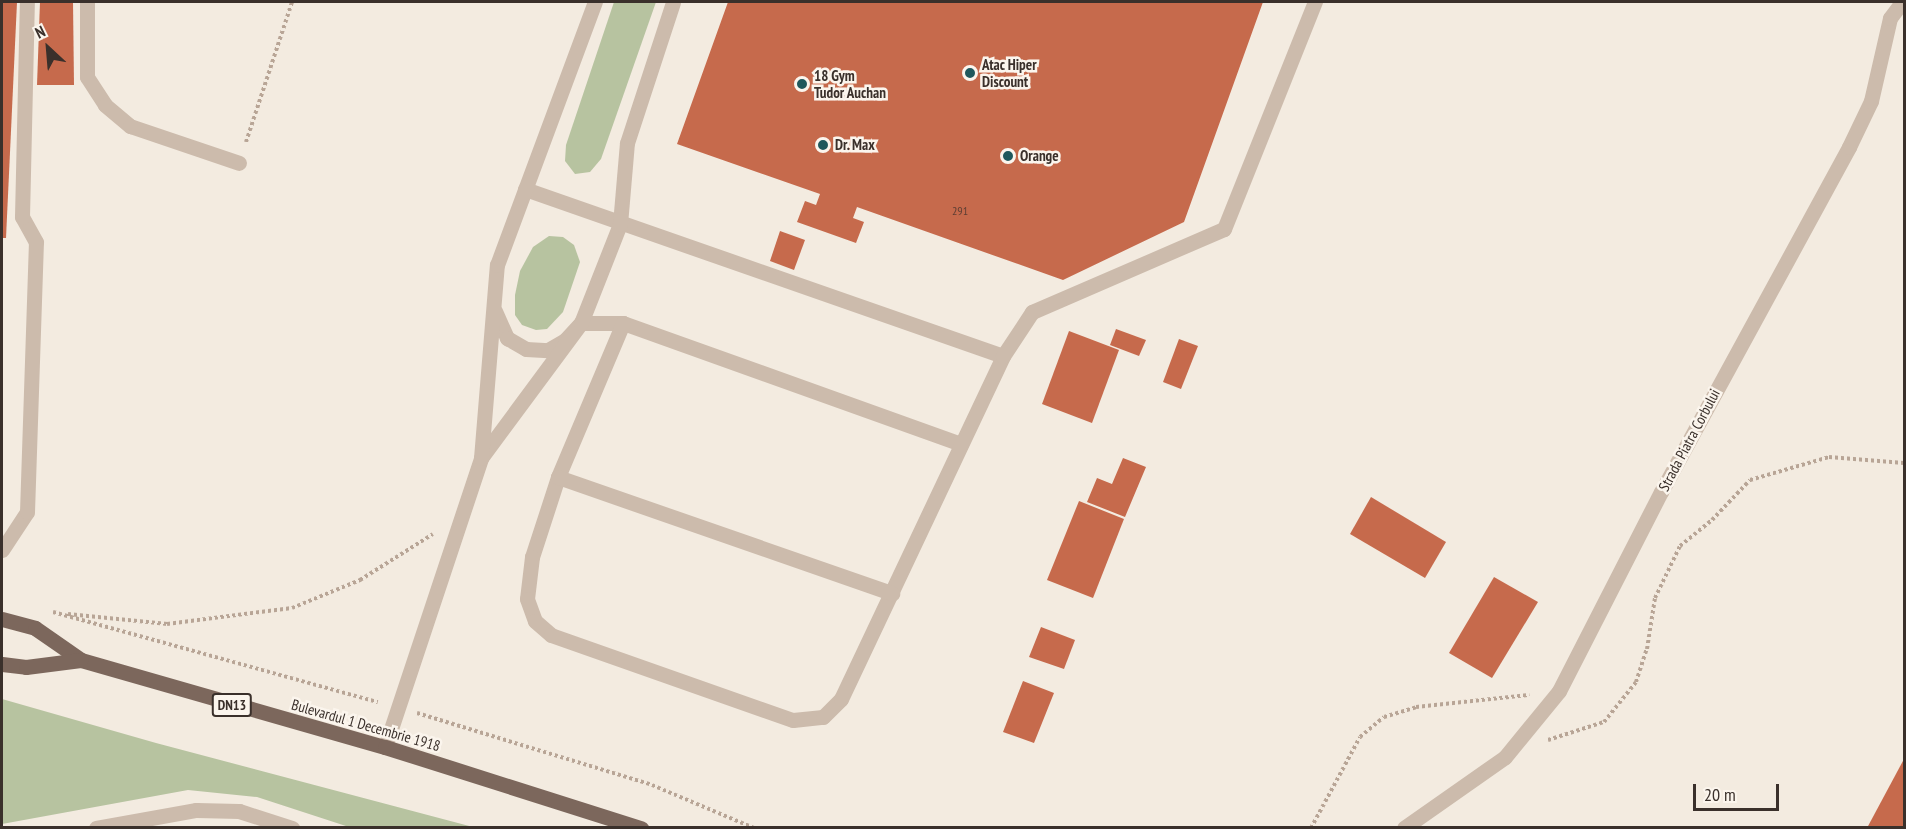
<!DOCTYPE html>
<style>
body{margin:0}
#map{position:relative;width:1906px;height:829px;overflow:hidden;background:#f3ebe0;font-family:"PT Sans Narrow",sans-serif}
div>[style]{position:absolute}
.green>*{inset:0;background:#b7c3a0}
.building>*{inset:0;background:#c66a4c}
.path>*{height:4px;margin-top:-2px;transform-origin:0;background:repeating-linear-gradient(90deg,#b8a596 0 3px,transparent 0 6px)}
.lane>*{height:15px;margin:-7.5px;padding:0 7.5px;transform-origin:7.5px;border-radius:7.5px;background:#ccbbac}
.street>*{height:15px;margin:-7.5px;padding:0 7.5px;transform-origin:7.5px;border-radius:7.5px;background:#ccbbac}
.primary>*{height:15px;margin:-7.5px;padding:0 7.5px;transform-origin:7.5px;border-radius:7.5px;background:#7c675c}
.dots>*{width:16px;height:16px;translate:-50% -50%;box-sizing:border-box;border:3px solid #fbf5ed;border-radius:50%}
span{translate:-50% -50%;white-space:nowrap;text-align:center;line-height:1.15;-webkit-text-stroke:5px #fbf5ed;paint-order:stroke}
.number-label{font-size:12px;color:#5d3e33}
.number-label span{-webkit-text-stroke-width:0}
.shield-label span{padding:2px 4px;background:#fbf5ed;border:2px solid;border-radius:4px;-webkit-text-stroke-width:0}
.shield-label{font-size:14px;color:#3a302b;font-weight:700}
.poi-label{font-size:15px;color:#3a302b;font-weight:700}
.left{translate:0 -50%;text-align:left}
.street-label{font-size:15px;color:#3a302b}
.frame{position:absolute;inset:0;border:3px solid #3a302b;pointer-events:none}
.north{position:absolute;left:18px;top:18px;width:60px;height:60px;-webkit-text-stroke:4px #fbf5ed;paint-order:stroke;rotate:334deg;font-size:16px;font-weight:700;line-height:24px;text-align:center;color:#3a302b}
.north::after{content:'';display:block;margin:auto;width:21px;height:27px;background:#3a302b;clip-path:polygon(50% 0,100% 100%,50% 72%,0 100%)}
.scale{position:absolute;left:1693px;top:784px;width:86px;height:27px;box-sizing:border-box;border:3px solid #3a302b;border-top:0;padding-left:8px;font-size:18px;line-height:21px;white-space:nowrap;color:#3a302b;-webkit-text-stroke:4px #fbf5ed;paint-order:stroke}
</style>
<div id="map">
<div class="green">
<i style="clip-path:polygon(614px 2px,656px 2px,601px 159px,590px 172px,575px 174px,565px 161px,566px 145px)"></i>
<i style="clip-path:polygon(549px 236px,563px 237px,574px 245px,580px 262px,563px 312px,547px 329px,536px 330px,522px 325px,515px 315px,515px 295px,520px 271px,533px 247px)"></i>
<i style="clip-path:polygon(2px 699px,156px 743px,473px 827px,349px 827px,257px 797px,188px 790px,2px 824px)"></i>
</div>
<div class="building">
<i style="clip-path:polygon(2px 2px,17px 2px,6px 238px,2px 238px)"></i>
<i style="clip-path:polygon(40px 2px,73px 2px,74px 85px,37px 85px)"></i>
<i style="clip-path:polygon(728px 2px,1263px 2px,1184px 222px,1063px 280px,857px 207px,853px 218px,864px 222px,856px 243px,797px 222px,805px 201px,816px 205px,820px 194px,677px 144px)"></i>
<i style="clip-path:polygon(780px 231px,805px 240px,794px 270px,770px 261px)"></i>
<i style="clip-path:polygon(1116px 329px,1146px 340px,1139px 356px,1110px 345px)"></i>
<i style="clip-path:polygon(1069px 331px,1119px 350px,1092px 423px,1042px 404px)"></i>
<i style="clip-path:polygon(1179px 339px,1198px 346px,1181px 389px,1163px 382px)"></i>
<i style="clip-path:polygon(1123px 458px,1146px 467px,1125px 517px,1087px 502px,1097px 478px,1112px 484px)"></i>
<i style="clip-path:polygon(1371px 497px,1446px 542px,1425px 578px,1350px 534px)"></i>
<i style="clip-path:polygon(1079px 501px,1124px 519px,1093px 598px,1047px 580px)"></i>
<i style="clip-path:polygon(1494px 577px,1538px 602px,1492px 678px,1449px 653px)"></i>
<i style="clip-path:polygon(1041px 627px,1075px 640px,1064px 669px,1029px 657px)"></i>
<i style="clip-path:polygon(1023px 681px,1054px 693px,1034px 743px,1003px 732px)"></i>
<i style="clip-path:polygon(1904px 759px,1904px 828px,1867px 828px)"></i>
</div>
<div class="path">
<i style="left:246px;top:142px;width:147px;rotate:-71.8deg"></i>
<i style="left:53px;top:612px;width:337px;rotate:15.5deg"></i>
<i style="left:68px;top:614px;width:100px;rotate:5.8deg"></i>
<i style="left:167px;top:624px;width:126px;rotate:-7.3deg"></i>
<i style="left:292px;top:608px;width:74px;rotate:-22.4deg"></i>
<i style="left:360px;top:580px;width:86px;rotate:-32.2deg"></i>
<i style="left:417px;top:713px;width:246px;rotate:17deg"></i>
<i style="left:652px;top:785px;width:111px;rotate:22.9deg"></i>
<i style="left:1548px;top:740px;width:59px;rotate:-17.8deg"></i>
<i style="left:1604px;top:722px;width:51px;rotate:-51.3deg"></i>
<i style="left:1636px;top:682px;width:35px;rotate:-72deg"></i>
<i style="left:1647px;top:649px;width:52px;rotate:-81.1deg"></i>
<i style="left:1655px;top:598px;width:58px;rotate:-64.3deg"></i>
<i style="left:1680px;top:546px;width:41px;rotate:-39.1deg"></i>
<i style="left:1712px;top:520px;width:55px;rotate:-46.5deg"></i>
<i style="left:1750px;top:480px;width:82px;rotate:-16.2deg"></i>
<i style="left:1829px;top:457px;width:75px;rotate:4.6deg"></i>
<i style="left:1311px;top:828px;width:103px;rotate:-61.7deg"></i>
<i style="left:1360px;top:737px;width:31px;rotate:-40deg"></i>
<i style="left:1384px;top:717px;width:34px;rotate:-17deg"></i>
<i style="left:1416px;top:707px;width:114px;rotate:-6.1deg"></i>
</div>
<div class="lane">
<i style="left:87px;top:2px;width:75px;rotate:90deg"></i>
<i style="left:87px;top:77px;width:33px;rotate:57deg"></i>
<i style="left:105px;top:105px;width:33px;rotate:40deg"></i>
<i style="left:130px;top:126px;width:115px;rotate:18.7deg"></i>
<i style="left:525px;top:189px;width:506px;rotate:19.26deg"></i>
<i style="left:495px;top:311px;width:30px;rotate:66deg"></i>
<i style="left:507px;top:338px;width:22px;rotate:30deg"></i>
<i style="left:526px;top:349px;width:22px;rotate:3deg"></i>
<i style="left:548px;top:350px;width:20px;rotate:-30deg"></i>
<i style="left:565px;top:340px;width:23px;rotate:-47deg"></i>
<i style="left:581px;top:323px;width:42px"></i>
<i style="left:623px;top:323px;width:359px;rotate:19.7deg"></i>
<i style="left:623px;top:323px;width:167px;rotate:112.9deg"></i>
<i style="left:558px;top:477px;width:84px;rotate:108deg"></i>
<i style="left:532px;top:557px;width:42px;rotate:96.8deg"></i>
<i style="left:527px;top:599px;width:23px;rotate:70deg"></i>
<i style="left:535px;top:621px;width:21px;rotate:41deg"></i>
<i style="left:551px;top:635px;width:256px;rotate:19.4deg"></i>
<i style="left:793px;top:720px;width:30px;rotate:-6deg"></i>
<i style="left:823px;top:717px;width:25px;rotate:-45deg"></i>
<i style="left:841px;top:699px;width:379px;rotate:-64.7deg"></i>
<i style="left:1003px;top:356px;width:53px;rotate:-56.6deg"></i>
<i style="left:1032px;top:312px;width:209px;rotate:-23.4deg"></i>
<i style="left:1224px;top:229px;width:245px;rotate:-68.2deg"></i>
<i style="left:481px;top:458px;width:168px;rotate:-53.5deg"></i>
<i style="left:581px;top:323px;width:106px;rotate:-68.5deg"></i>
<i style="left:620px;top:224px;width:81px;rotate:-85.1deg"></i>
<i style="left:627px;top:143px;width:148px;rotate:-71.9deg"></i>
<i style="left:558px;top:477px;width:354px;rotate:19.2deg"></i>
<i style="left:2px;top:550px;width:45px;rotate:-56.7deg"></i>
<i style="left:27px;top:512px;width:270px;rotate:-88.1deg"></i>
<i style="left:36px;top:242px;width:29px;rotate:-119deg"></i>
<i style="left:22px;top:217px;width:215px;rotate:-88.7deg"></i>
<i style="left:385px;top:747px;width:305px;rotate:-71.6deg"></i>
<i style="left:481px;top:458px;width:194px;rotate:-85.3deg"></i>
<i style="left:497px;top:265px;width:281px;rotate:-69.6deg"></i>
<i style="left:96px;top:828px;width:102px;rotate:-10.2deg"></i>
<i style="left:196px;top:810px;width:43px;rotate:1.3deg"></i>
<i style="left:239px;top:811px;width:56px;rotate:17.8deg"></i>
</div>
<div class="street">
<i style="left:1404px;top:828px;width:123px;rotate:-35.1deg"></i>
<i style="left:1505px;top:757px;width:85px;rotate:-50.7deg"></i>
<i style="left:1559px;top:691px;width:224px;rotate:-62.9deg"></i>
<i style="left:1661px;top:492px;width:393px;rotate:-61.4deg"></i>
<i style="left:1849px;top:147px;width:51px;rotate:-64.4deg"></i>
<i style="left:1871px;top:101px;width:85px;rotate:-77.1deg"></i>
<i style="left:1890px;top:18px;width:20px;rotate:-53deg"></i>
</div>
<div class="primary">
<i style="left:2px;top:619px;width:34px;rotate:15deg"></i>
<i style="left:35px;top:628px;width:56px;rotate:34.8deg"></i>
<i style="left:81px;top:660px;width:316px;rotate:16deg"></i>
<i style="left:385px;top:747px;width:269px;rotate:17.6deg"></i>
<i style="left:2px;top:664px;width:24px;rotate:7deg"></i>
<i style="left:26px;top:667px;width:55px;rotate:-7.3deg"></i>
</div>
<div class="dots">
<i style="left:970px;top:73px;background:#20585c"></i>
<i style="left:802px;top:84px;background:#20585c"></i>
<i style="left:823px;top:145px;background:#20585c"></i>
<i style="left:1008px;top:156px;background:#20585c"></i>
</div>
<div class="number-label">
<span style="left:960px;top:211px">291</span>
</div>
<div class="shield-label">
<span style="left:232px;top:705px">DN13</span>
</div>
<div class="poi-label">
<span class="left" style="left:982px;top:73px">Atac Hiper<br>Discount</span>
<span class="left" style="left:814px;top:84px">18 Gym<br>Tudor Auchan</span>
<span class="left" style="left:835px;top:145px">Dr. Max</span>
<span class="left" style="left:1020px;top:156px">Orange</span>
</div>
<div class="street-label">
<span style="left:1689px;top:440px;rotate:-62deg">Strada Piatra Corbului</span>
<span style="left:366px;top:725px;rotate:16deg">Bulevardul 1 Decembrie 1918</span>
</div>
<div class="frame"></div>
<div class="north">N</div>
<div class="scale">20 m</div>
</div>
